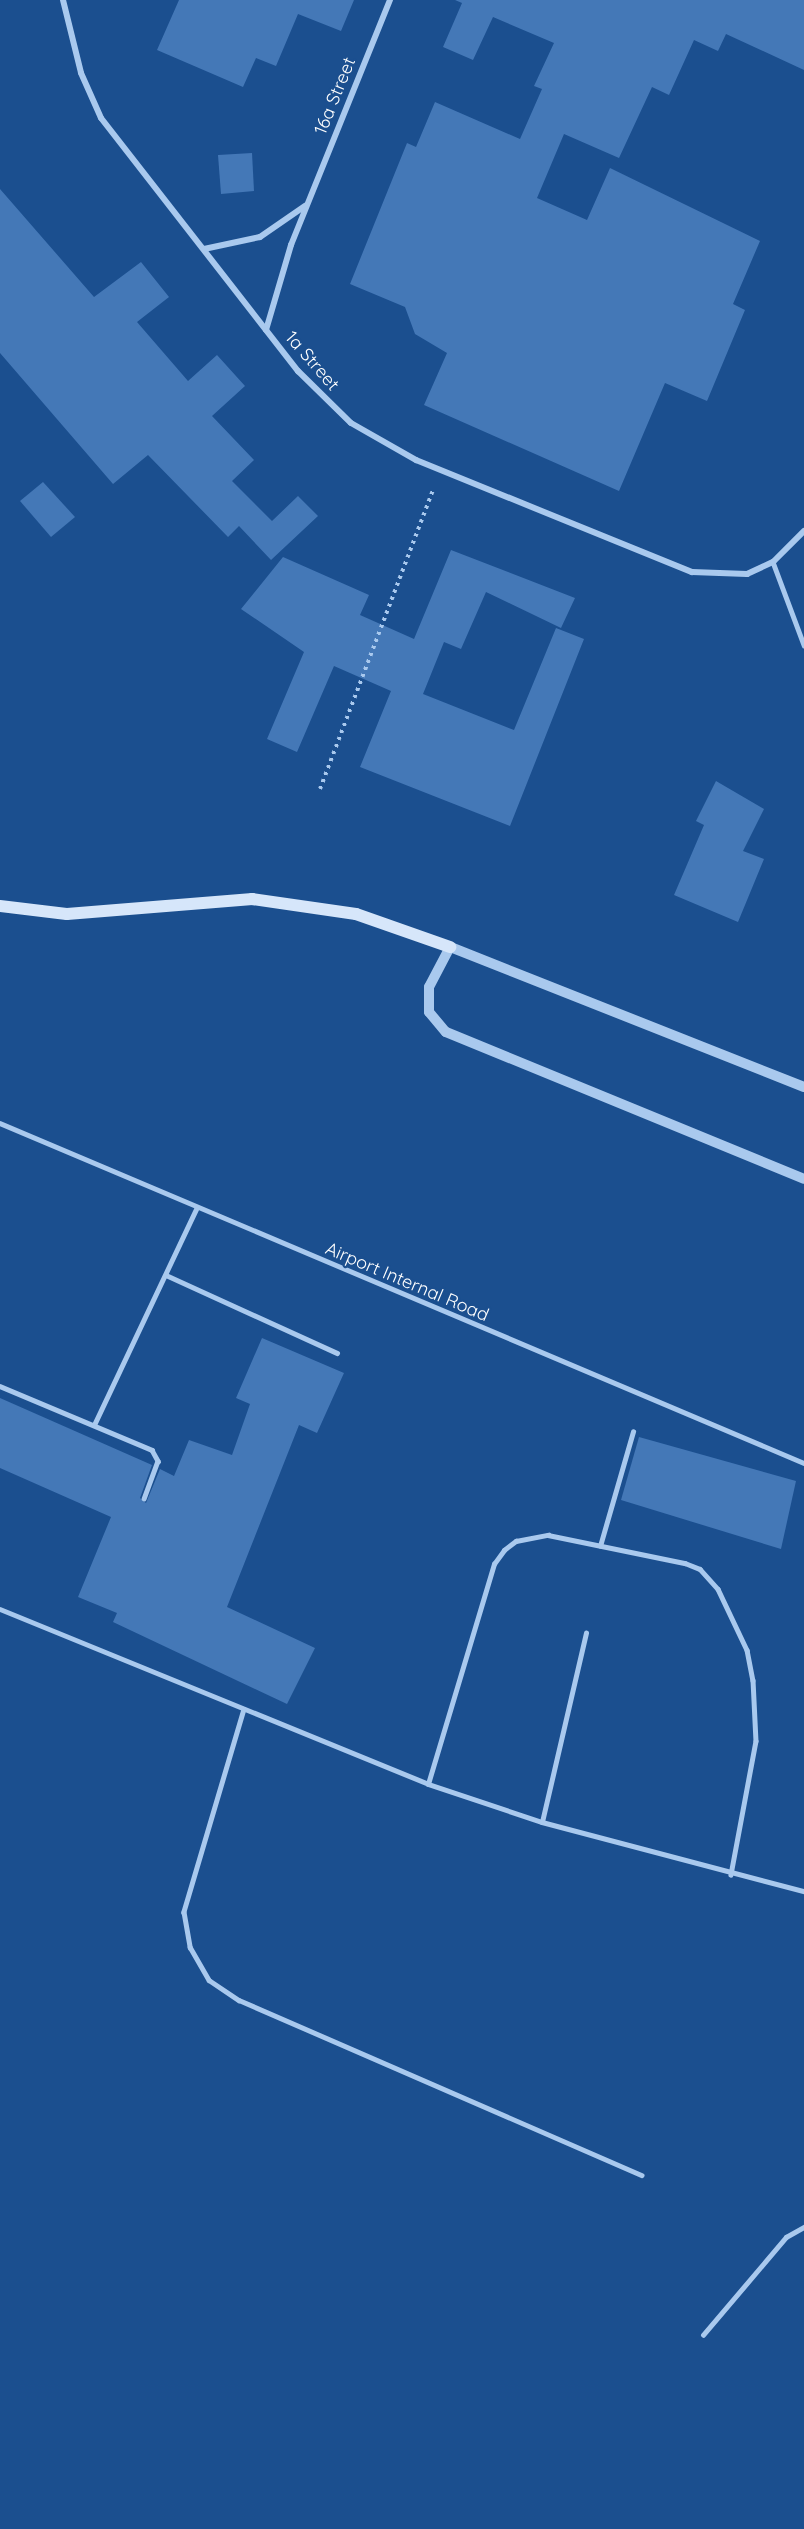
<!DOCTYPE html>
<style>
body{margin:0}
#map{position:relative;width:804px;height:2529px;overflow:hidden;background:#1b4f8f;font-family:Quicksand,sans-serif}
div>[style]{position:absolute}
.building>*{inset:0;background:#4478b7}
.path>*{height:4px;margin-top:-2px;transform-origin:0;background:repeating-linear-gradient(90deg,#a9c9ee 0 3px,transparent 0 7.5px)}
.service>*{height:4.5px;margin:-2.25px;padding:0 2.25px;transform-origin:2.25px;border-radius:2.25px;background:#a9c9ee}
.minor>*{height:6px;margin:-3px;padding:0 3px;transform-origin:3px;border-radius:3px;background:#a9c9ee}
.tertiary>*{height:10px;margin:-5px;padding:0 5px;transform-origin:5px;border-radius:5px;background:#a9c9ee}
.secondary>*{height:12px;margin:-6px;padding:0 6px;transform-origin:6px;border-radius:6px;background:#d6e6fa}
span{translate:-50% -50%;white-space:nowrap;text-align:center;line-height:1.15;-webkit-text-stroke:4.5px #1b4f8f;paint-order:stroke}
.street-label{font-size:18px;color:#fff}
</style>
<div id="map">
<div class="building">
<i style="clip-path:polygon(179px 0,354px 0,341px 31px,298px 14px,276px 66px,256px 58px,243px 87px,157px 50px)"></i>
<i style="clip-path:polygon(455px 0,804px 0,804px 70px,726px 34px,718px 51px,694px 40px,669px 95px,652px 87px,619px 158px,564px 134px,537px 198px,587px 220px,610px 168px,760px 241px,733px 304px,745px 310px,707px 401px,665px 383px,619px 491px,424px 405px,447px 353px,415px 334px,405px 307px,350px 284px,407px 143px,416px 147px,435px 102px,520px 139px,542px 89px,534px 86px,554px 43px,493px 17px,473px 60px,443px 47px,462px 3px)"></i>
<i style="clip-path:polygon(252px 153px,254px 191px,221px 194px,218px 155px)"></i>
<i style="clip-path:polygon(0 189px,94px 297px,141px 262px,169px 297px,137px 322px,188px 381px,217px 355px,245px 386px,212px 416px,254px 460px,232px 481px,272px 521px,298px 496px,318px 516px,271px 560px,239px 526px,228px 537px,148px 455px,113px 484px,0 353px)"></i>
<i style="clip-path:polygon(43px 482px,75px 517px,51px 537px,20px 501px)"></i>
<i style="clip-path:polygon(451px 550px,575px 598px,561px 628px,486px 592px,461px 649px,444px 642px,423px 694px,514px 730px,556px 628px,584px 639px,510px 826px,360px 767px,391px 691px,334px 666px,297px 752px,267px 739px,304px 652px,241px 609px,283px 557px,369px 595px,360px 615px,414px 639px)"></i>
<i style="clip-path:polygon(716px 781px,764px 809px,743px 851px,764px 859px,738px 922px,674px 895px,704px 825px,696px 821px)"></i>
<i style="clip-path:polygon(262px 1338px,344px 1373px,317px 1433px,299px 1425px,227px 1607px,315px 1648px,287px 1704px,113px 1622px,117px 1613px,78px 1597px,111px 1517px,0 1468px,0 1398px,152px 1465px,140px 1498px,146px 1503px,160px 1469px,174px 1476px,189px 1440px,232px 1455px,250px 1404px,236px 1398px)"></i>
<i style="clip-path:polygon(639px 1437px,796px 1481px,781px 1549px,621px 1500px)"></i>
</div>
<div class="path">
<i style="left:320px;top:789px;width:320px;rotate:-69.3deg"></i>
</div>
<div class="service">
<i style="left:773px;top:562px;width:89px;rotate:69.5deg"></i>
<i style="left:0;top:1123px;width:873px;rotate:22.92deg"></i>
<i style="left:166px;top:1275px;width:188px;rotate:24.5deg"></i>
<i style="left:0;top:1386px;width:165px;rotate:22.8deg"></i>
<i style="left:152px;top:1450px;width:13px;rotate:61deg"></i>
<i style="left:158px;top:1461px;width:40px;rotate:110.2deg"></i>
<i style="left:94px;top:1425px;width:239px;rotate:-64.7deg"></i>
<i style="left:600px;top:1546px;width:119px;rotate:-73.9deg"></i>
<i style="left:0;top:1609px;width:462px;rotate:22.2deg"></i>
<i style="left:428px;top:1784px;width:120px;rotate:18.4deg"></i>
<i style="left:542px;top:1822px;width:271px;rotate:14.8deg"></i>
<i style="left:244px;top:1709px;width:212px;rotate:106.5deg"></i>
<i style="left:184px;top:1912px;width:36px;rotate:80deg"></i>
<i style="left:190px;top:1947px;width:38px;rotate:60deg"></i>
<i style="left:209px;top:1980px;width:36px;rotate:34deg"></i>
<i style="left:239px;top:2000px;width:439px;rotate:23.5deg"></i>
<i style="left:428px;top:1784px;width:230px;rotate:-73.3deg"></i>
<i style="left:494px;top:1564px;width:17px;rotate:-54deg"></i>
<i style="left:504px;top:1550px;width:15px;rotate:-37deg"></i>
<i style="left:516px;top:1541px;width:33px;rotate:-11deg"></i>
<i style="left:548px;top:1535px;width:140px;rotate:11.6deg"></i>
<i style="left:685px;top:1563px;width:16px;rotate:22deg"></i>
<i style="left:700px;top:1569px;width:27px;rotate:48deg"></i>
<i style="left:718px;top:1589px;width:68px;rotate:64.6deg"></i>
<i style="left:747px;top:1650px;width:31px;rotate:79deg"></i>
<i style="left:753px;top:1680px;width:61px;rotate:87.2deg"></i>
<i style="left:756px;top:1741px;width:136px;rotate:100.6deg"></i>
<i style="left:542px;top:1822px;width:194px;rotate:-76.9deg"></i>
<i style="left:703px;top:2335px;width:128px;rotate:-49.7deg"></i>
<i style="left:786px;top:2237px;width:21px;rotate:-29deg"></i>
</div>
<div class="minor">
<i style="left:63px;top:0;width:75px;rotate:76.1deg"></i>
<i style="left:81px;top:73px;width:49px;rotate:66deg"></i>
<i style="left:101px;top:118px;width:321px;rotate:52.1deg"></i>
<i style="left:298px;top:371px;width:74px;rotate:44.5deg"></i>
<i style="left:351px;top:423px;width:75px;rotate:29.6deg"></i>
<i style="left:416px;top:460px;width:298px;rotate:22.1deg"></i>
<i style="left:692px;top:572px;width:55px;rotate:2.1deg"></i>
<i style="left:747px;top:574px;width:29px;rotate:-25deg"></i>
<i style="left:773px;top:562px;width:44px;rotate:-45deg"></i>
<i style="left:204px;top:249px;width:57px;rotate:-12.1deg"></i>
<i style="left:260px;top:237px;width:55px;rotate:-34.6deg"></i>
<i style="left:266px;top:330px;width:89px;rotate:-73.6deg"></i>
<i style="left:291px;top:245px;width:264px;rotate:-68deg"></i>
</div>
<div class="tertiary">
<i style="left:804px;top:1087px;width:381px;rotate:-158.4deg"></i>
<i style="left:450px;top:947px;width:45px;rotate:117.7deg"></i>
<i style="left:429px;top:987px;width:25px;rotate:90deg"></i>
<i style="left:429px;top:1012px;width:26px;rotate:50deg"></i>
<i style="left:446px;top:1032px;width:387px;rotate:22.3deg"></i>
</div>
<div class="secondary">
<i style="left:0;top:906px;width:67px;rotate:6.8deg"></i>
<i style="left:67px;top:914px;width:186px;rotate:-4.6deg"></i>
<i style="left:252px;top:899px;width:105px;rotate:8.2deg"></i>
<i style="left:356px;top:914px;width:100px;rotate:19.3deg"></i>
</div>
<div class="street-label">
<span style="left:335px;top:96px;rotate:-68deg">16a Street</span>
<span style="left:312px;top:361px;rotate:49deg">1a Street</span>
<span style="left:407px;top:1282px;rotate:23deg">Airport Internal Road</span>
</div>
</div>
